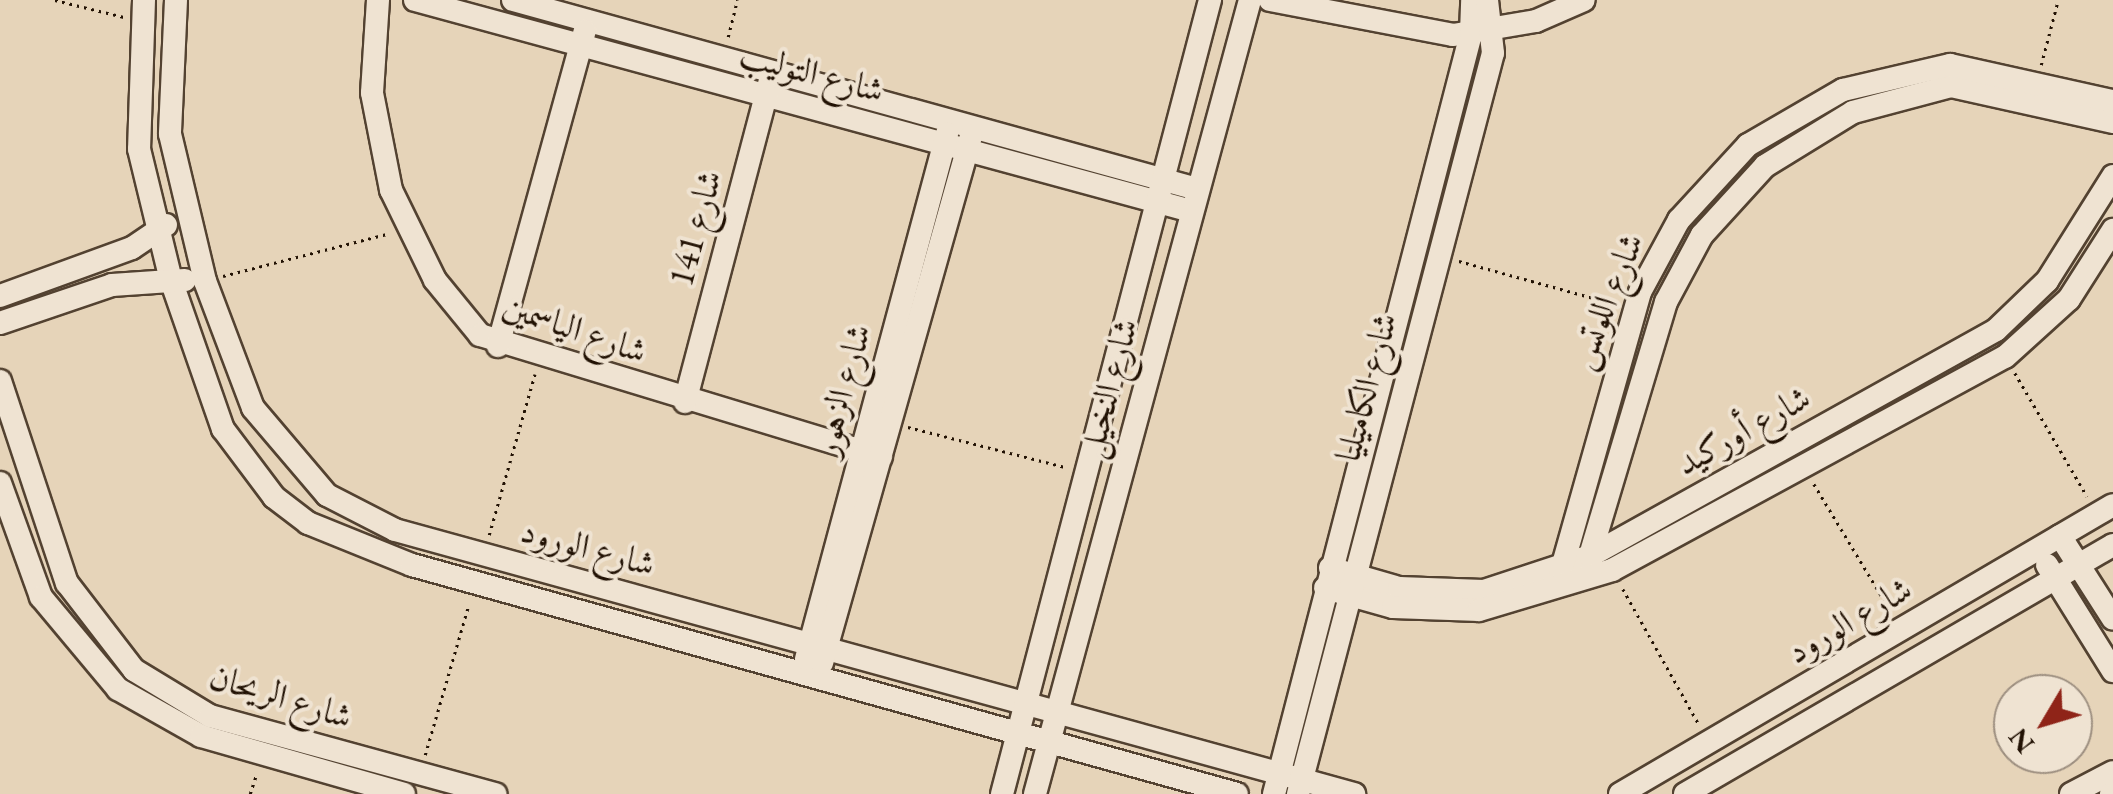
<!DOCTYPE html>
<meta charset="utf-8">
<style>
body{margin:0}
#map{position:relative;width:2113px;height:794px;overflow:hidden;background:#e6d4b9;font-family:"EB Garamond",Amiri,serif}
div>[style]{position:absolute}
.path>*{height:2.5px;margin-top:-1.25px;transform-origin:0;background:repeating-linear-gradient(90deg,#221204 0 2.5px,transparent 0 7.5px)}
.roads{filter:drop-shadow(2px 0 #534231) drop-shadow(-2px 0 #534231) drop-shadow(0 2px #534231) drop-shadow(0 -2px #534231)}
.minor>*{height:22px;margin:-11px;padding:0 11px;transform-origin:11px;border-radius:11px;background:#efe3d2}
span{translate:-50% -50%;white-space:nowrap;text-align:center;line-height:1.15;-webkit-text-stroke:8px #efe3d2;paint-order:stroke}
.street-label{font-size:35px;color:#221204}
.north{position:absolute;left:1993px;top:674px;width:100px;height:100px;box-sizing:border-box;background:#efe3d2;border:2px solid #9d8f80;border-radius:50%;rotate:232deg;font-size:28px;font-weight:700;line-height:40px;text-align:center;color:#221204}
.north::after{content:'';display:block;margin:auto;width:35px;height:45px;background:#8f2418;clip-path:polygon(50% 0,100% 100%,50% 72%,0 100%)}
</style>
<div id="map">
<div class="path">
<i style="left:55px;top:0;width:71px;rotate:13.8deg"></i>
<i style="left:728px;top:37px;width:38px;rotate:-76deg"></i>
<i style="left:2041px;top:65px;width:67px;rotate:-75.3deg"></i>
<i style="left:1459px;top:261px;width:162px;rotate:15.4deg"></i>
<i style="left:223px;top:276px;width:172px;rotate:-14.4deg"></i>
<i style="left:2015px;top:373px;width:143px;rotate:59.7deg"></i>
<i style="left:908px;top:427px;width:162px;rotate:14.3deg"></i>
<i style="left:1814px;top:484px;width:147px;rotate:58.9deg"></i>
<i style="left:489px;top:535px;width:167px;rotate:-74.1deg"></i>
<i style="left:1623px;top:589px;width:157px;rotate:60.7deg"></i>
<i style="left:425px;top:755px;width:157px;rotate:-73.8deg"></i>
<i style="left:250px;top:794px;width:20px;rotate:-72deg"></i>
</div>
<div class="roads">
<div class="minor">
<i style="left:144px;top:0;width:149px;rotate:91.9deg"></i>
<i style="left:139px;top:149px;width:135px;rotate:76.3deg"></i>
<i style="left:171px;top:280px;width:158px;rotate:70.8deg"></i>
<i style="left:223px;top:429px;width:85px;rotate:53.1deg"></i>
<i style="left:274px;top:497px;width:43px;rotate:37.4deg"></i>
<i style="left:308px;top:523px;width:112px;rotate:22deg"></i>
<i style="left:412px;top:565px;width:856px;rotate:15.51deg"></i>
<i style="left:176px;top:0;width:134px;rotate:92.6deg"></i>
<i style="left:170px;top:134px;width:151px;rotate:76.6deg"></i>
<i style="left:205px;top:281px;width:136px;rotate:69.3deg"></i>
<i style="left:253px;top:408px;width:114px;rotate:49.6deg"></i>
<i style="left:327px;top:495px;width:76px;rotate:27.2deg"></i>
<i style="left:395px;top:530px;width:995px;rotate:15.39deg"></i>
<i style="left:378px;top:0;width:93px;rotate:93.7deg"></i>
<i style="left:372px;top:93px;width:99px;rotate:78.9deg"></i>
<i style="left:391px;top:190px;width:100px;rotate:63.9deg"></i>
<i style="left:435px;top:280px;width:71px;rotate:50.7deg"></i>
<i style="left:480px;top:335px;width:419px;rotate:16.9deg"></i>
<i style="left:415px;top:0;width:804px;rotate:15.21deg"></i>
<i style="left:513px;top:0;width:710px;rotate:15.45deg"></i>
<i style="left:1270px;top:0;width:186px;rotate:10.8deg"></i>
<i style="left:1453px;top:35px;width:84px;rotate:-9.6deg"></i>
<i style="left:1536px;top:21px;width:52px;rotate:-23.6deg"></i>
<i style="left:0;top:296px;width:140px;rotate:-20deg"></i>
<i style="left:132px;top:248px;width:41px;rotate:-34.1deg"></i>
<i style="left:0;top:323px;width:118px;rotate:-18.7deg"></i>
<i style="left:112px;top:285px;width:73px;rotate:-3.9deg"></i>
<i style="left:498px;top:346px;width:327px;rotate:-74.6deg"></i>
<i style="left:0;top:381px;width:213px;rotate:71.7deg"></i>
<i style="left:67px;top:583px;width:110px;rotate:52.4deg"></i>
<i style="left:134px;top:670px;width:89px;rotate:31.2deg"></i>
<i style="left:210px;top:716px;width:296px;rotate:15.3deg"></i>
<i style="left:685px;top:402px;width:332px;rotate:-75.2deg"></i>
<i style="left:0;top:483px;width:121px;rotate:70.2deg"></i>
<i style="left:41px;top:597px;width:120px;rotate:50.1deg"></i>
<i style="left:118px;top:689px;width:95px;rotate:29.5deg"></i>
<i style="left:201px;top:736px;width:211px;rotate:15.9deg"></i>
<i style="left:2060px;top:536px;width:98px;rotate:57.4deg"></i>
<i style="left:1588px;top:562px;width:271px;rotate:-73.3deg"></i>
<i style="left:1666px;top:302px;width:76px;rotate:-61.8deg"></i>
<i style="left:1702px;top:235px;width:93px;rotate:-47.6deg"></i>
<i style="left:1765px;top:166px;width:103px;rotate:-31.5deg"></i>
<i style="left:1853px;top:112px;width:101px;rotate:-14.9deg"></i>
<i style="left:1951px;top:86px;width:166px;rotate:12.5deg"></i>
<i style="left:2047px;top:565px;width:125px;rotate:58.1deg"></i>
<i style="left:1330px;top:568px;width:72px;rotate:16.2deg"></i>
<i style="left:1399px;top:588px;width:85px;rotate:2deg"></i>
<i style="left:1484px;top:591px;width:112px;rotate:-18.3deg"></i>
<i style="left:1590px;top:556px;width:465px;rotate:-29.1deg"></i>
<i style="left:1996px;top:330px;width:71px;rotate:-43.9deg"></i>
<i style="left:2047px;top:281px;width:124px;rotate:-57.8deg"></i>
<i style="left:1560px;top:575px;width:294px;rotate:-74.2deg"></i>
<i style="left:1640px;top:292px;width:82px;rotate:-61.6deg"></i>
<i style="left:1679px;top:220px;width:102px;rotate:-47.4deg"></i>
<i style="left:1748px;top:145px;width:110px;rotate:-30.1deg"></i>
<i style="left:1843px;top:90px;width:110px;rotate:-13.2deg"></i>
<i style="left:1950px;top:65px;width:167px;rotate:12.5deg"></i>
<i style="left:1325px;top:588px;width:71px;rotate:15.6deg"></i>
<i style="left:1393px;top:607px;width:86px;rotate:2deg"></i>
<i style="left:1479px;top:610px;width:139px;rotate:-16.7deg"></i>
<i style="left:1612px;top:570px;width:447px;rotate:-28.5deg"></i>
<i style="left:2005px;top:357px;width:86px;rotate:-42.2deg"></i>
<i style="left:2069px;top:299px;width:82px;rotate:-57.5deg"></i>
<i style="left:806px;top:659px;width:544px;rotate:-74.97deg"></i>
<i style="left:822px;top:663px;width:548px;rotate:-74.21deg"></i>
<i style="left:1002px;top:794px;width:821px;rotate:-75.32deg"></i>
<i style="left:1035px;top:794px;width:823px;rotate:-74.85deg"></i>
<i style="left:1274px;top:794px;width:785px;rotate:-75.47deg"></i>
<i style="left:1471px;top:34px;width:34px;rotate:-88deg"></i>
<i style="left:1298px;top:794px;width:766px;rotate:-75.26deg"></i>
<i style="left:1493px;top:53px;width:53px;rotate:-96.5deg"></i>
<i style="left:1620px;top:794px;width:571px;rotate:-30.38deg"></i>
<i style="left:1685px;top:794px;width:495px;rotate:-30.2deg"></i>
<i style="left:2071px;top:794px;width:47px;rotate:-27.6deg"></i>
<i style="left:2111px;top:794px;width:2px;rotate:-27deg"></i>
</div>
</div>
<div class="street-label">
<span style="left:812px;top:72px;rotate:15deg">شارع التوليب</span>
<span style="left:695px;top:228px;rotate:-75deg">شارع 141</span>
<span style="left:1606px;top:301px;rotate:-68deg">شارع اللوتس</span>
<span style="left:575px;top:328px;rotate:19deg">شارع الياسمين</span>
<span style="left:1366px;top:387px;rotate:-75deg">شارع الكاميليا</span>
<span style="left:1108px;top:388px;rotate:-75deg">شارع النخيل</span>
<span style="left:842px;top:390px;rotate:-75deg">شارع الزهور</span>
<span style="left:1743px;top:430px;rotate:-29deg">شارع أوركيد</span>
<span style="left:588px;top:547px;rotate:15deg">شارع الورود</span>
<span style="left:1849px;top:620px;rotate:-30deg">شارع الورود</span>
<span style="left:281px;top:696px;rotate:17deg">شارع الريحان</span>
</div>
<div class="north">N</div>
</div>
